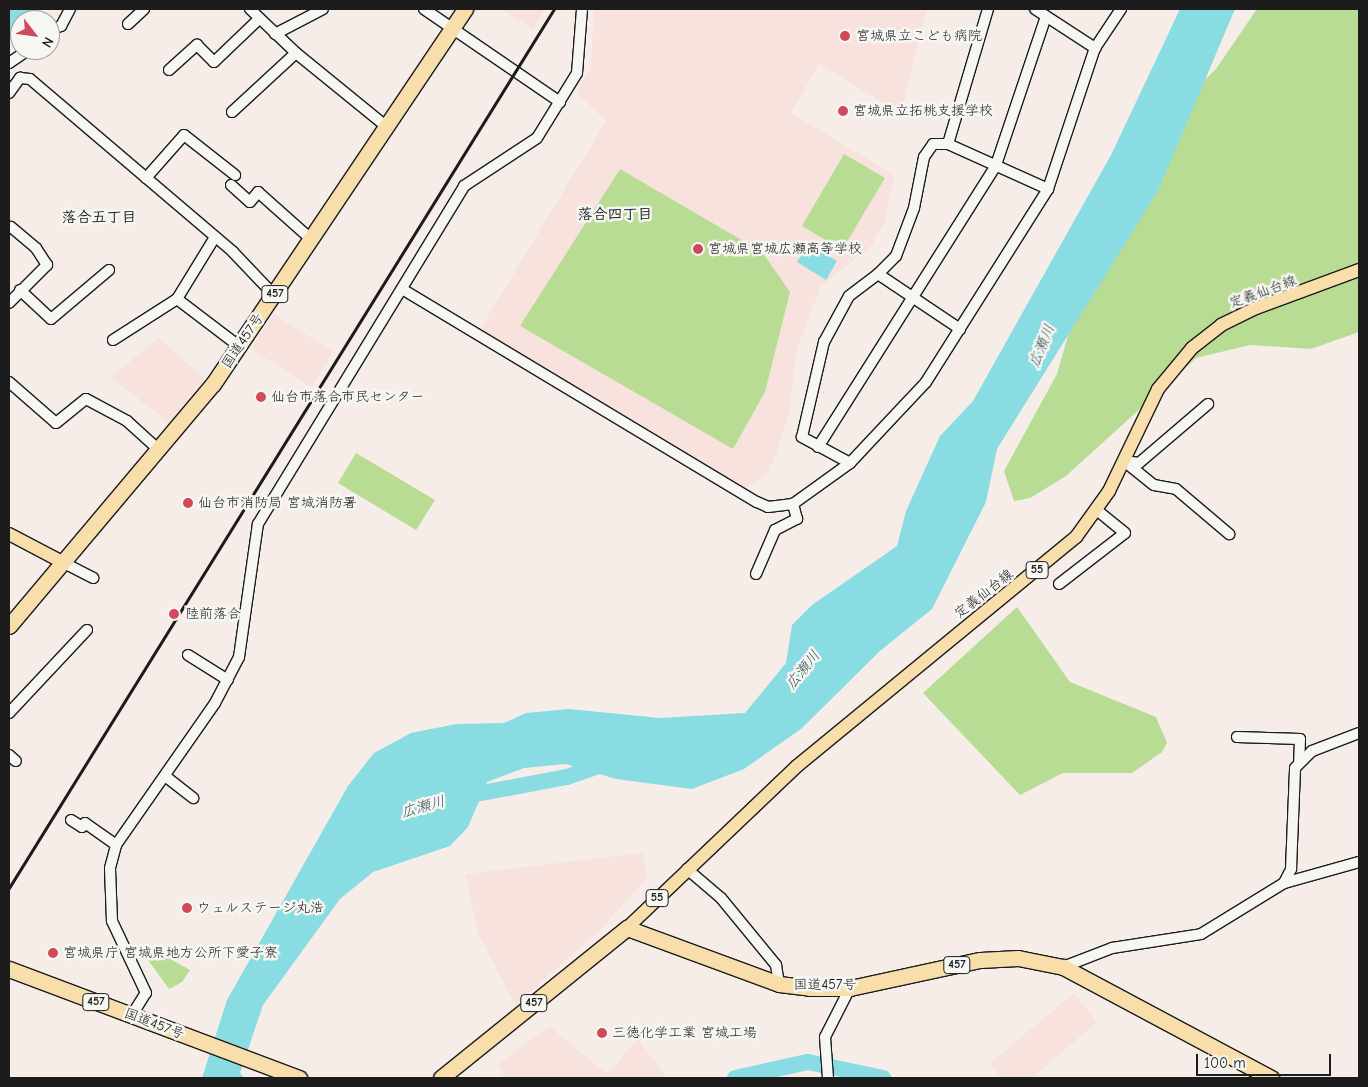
<!DOCTYPE html>
<meta charset="utf-8">
<style>
body{margin:0}
#map{position:relative;width:1368px;height:1087px;overflow:hidden;background:#f6ede8;font-family:"Comic Neue","Klee One",sans-serif}
div>[style]{position:absolute}
.built>*{inset:0;background:#f7e2dd}
.green>*{inset:0;background:#b9dc95}
.water>*{inset:0;background:#8adce3}
.river>*{height:16px;margin:-8px;padding:0 8px;transform-origin:8px;border-radius:8px;background:#8adce3}
.roads{filter:drop-shadow(1px 0 #1c1c1c) drop-shadow(-1px 0 #1c1c1c) drop-shadow(0 1px #1c1c1c) drop-shadow(0 -1px #1c1c1c)}
.minor>*{height:10px;margin:-5px;padding:0 5px;transform-origin:5px;border-radius:5px;background:#f6f6f2}
.major>*{height:12px;margin:-6px;padding:0 6px;transform-origin:6px;border-radius:6px;background:#f8deab}
.highway>*{height:15px;margin:-7.5px;padding:0 7.5px;transform-origin:7.5px;border-radius:7.5px;background:#f8deab}
.rail>*{height:2.5px;margin:-1.25px;padding:0 1.25px;transform-origin:1.25px;border-radius:1.25px;background:#1c1c1c}
.dots>*{width:14px;height:14px;translate:-50% -50%;box-sizing:border-box;border:2px solid #f6f6f2;border-radius:50%}
span{translate:-50% -50%;white-space:nowrap;text-align:center;line-height:1.15;-webkit-text-stroke:5px #f6f6f2;paint-order:stroke}
.shield-label span{padding:1px 4px;background:#f6f6f2;border:1px solid;border-radius:4px;-webkit-text-stroke-width:0}
.shield-label{font-size:12px;color:#1c1c1c;font-weight:700}
.poi-label{font-size:14px;color:#1c1c1c}
.left{translate:0 -50%;text-align:left}
.street-label{font-size:14px;color:#1c1c1c}
.neighbourhood-label{font-size:15px;color:#1c1c1c;font-weight:700}
.water-label{font-size:15px;color:#3d5658;font-style:italic}
.frame{position:absolute;inset:0;border:10px solid #1c1c1c;pointer-events:none}
.north{position:absolute;left:10px;top:10px;width:50px;height:50px;box-sizing:border-box;background:#f6f6f2;border:1px solid #9f9f9c;border-radius:50%;rotate:120deg;font-size:14px;font-weight:700;line-height:20px;text-align:center;color:#1c1c1c}
.north::after{content:'';display:block;margin:auto;width:18px;height:22px;background:#d1495b;clip-path:polygon(50% 0,100% 100%,50% 72%,0 100%)}
.scale{position:absolute;left:1196px;top:1054px;width:135px;height:22px;box-sizing:border-box;border:2px solid #1c1c1c;border-top:0;padding-left:6px;font-size:15px;line-height:18px;white-space:nowrap;color:#1c1c1c;-webkit-text-stroke:4px #f6f6f2;paint-order:stroke}
</style>
<div id="map">
<div class="built">
<i style="clip-path:polygon(501px 9px,545px 9px,533px 29px)"></i>
<i style="clip-path:polygon(594px 9px,926px 9px,901px 113px,819px 64px,791px 113px,894px 175px,885px 221px,872px 245px,821px 286px,796px 351px,789px 413px,777px 451px,767px 475px,745px 488px,479px 331px,606px 121px,577px 93px,591px 67px)"></i>
<i style="clip-path:polygon(274px 314px,333px 352px,311px 387px,251px 349px)"></i>
<i style="clip-path:polygon(159px 338px,205px 379px,169px 423px,111px 377px)"></i>
<i style="clip-path:polygon(642px 853px,648px 877px,597px 933px,515px 1005px,477px 931px,466px 874px)"></i>
<i style="clip-path:polygon(1074px 993px,1097px 1022px,1032px 1078px,1002px 1078px,989px 1064px)"></i>
<i style="clip-path:polygon(550px 1027px,608px 1074px,638px 1038px,666px 1078px,505px 1078px,497px 1064px)"></i>
</div>
<div class="green">
<i style="clip-path:polygon(1257px 9px,1359px 9px,1359px 332px,1311px 349px,1250px 345px,1196px 358px,1066px 476px,1030px 498px,1014px 501px,1004px 471px,1057px 374px,1073px 318px,1187px 97px,1216px 69px)"></i>
<i style="clip-path:polygon(844px 154px,885px 178px,842px 250px,802px 226px)"></i>
<i style="clip-path:polygon(620px 169px,762px 252px,790px 292px,765px 392px,733px 449px,520px 326px)"></i>
<i style="clip-path:polygon(356px 453px,435px 500px,416px 530px,338px 483px)"></i>
<i style="clip-path:polygon(1017px 607px,1070px 682px,1156px 717px,1167px 743px,1162px 752px,1132px 773px,1063px 773px,1020px 795px,923px 693px)"></i>
<i style="clip-path:polygon(150px 948px,190px 970px,182px 982px,169px 989px,146px 957px)"></i>
</div>
<div class="water">
<i style="clip-path:polygon(9px 9px,37px 9px,20px 20px,9px 36px)"></i>
<i style="clip-path:polygon(1180px 9px,1235px 9px,1158px 191px,997px 449px,986px 502px,932px 609px,880px 651px,801px 729px,744px 769px,692px 789px,616px 779px,566px 764px,524px 768px,487px 782px,468px 827px,450px 846px,373px 872px,340px 899px,263px 1005px,240px 1073px,244px 1078px,202px 1078px,227px 1000px,348px 786px,374px 753px,411px 733px,456px 724px,504px 723px,526px 713px,569px 709px,660px 718px,745px 713px,786px 663px,792px 625px,812px 605px,897px 546px,906px 511px,940px 436px,973px 401px,1111px 155px)"></i>
<i style="clip-path:polygon(808px 244px,837px 261px,826px 280px,797px 262px)"></i>
</div>
<div class="river">
<i style="left:460px;top:797px;width:109px;rotate:-10.6deg"></i>
<i style="left:567px;top:777px;width:42px;rotate:-19.3deg"></i>
<i style="left:735px;top:1078px;width:75px;rotate:-12.4deg"></i>
<i style="left:808px;top:1062px;width:77px;rotate:12deg"></i>
</div>
<div class="roads">
<div class="minor">
<i style="left:250px;top:9px;width:64px;rotate:43.7deg"></i>
<i style="left:296px;top:53px;width:117px;rotate:39.1deg"></i>
<i style="left:424px;top:9px;width:165px;rotate:34.4deg"></i>
<i style="left:1035px;top:9px;width:72px;rotate:33deg"></i>
<i style="left:128px;top:24px;width:22px;rotate:-43deg"></i>
<i style="left:50px;top:30px;width:12px;rotate:-20deg"></i>
<i style="left:61px;top:26px;width:19px;rotate:-62deg"></i>
<i style="left:275px;top:34px;width:54px;rotate:-27.5deg"></i>
<i style="left:9px;top:63px;width:23px;rotate:-34deg"></i>
<i style="left:169px;top:70px;width:38px;rotate:-42deg"></i>
<i style="left:197px;top:45px;width:24px;rotate:45deg"></i>
<i style="left:214px;top:62px;width:62px;rotate:-43.7deg"></i>
<i style="left:9px;top:93px;width:19px;rotate:-54deg"></i>
<i style="left:20px;top:78px;width:10px;rotate:6deg"></i>
<i style="left:30px;top:79px;width:267px;rotate:40.4deg"></i>
<i style="left:233px;top:252px;width:59px;rotate:46.4deg"></i>
<i style="left:232px;top:112px;width:87px;rotate:-42.7deg"></i>
<i style="left:948px;top:144px;width:141px;rotate:-73.5deg"></i>
<i style="left:146px;top:178px;width:57px;rotate:-48.5deg"></i>
<i style="left:184px;top:135px;width:65px;rotate:38.1deg"></i>
<i style="left:231px;top:185px;width:25px;rotate:42deg"></i>
<i style="left:250px;top:202px;width:13px;rotate:-51deg"></i>
<i style="left:258px;top:192px;width:71px;rotate:41.6deg"></i>
<i style="left:215px;top:237px;width:73px;rotate:121.5deg"></i>
<i style="left:177px;top:299px;width:78px;rotate:37.2deg"></i>
<i style="left:878px;top:274px;width:25px;rotate:-45deg"></i>
<i style="left:896px;top:256px;width:51px;rotate:-69.4deg"></i>
<i style="left:914px;top:208px;width:52px;rotate:-78.9deg"></i>
<i style="left:924px;top:157px;width:16px;rotate:-55deg"></i>
<i style="left:933px;top:144px;width:15px"></i>
<i style="left:948px;top:144px;width:110px;rotate:24.2deg"></i>
<i style="left:402px;top:289px;width:414px;rotate:31deg"></i>
<i style="left:757px;top:502px;width:12px;rotate:24deg"></i>
<i style="left:768px;top:507px;width:25px;rotate:-7deg"></i>
<i style="left:793px;top:504px;width:70px;rotate:-35.7deg"></i>
<i style="left:850px;top:463px;width:111px;rotate:-46.8deg"></i>
<i style="left:926px;top:382px;width:228px;rotate:-57.7deg"></i>
<i style="left:1048px;top:189px;width:149px;rotate:-71.6deg"></i>
<i style="left:1095px;top:48px;width:47px;rotate:-56.3deg"></i>
<i style="left:20px;top:290px;width:42px;rotate:43.1deg"></i>
<i style="left:51px;top:319px;width:76px;rotate:-40.2deg"></i>
<i style="left:9px;top:303px;width:54px;rotate:-45deg"></i>
<i style="left:47px;top:265px;width:20px;rotate:-123deg"></i>
<i style="left:36px;top:248px;width:33px;rotate:-140deg"></i>
<i style="left:113px;top:340px;width:76px;rotate:-32.6deg"></i>
<i style="left:9px;top:382px;width:62px;rotate:41.1deg"></i>
<i style="left:56px;top:423px;width:38px;rotate:-39deg"></i>
<i style="left:86px;top:399px;width:47px;rotate:28.2deg"></i>
<i style="left:127px;top:421px;width:43px;rotate:42.2deg"></i>
<i style="left:818px;top:447px;width:333px;rotate:-57.7deg"></i>
<i style="left:996px;top:165px;width:157px;rotate:-71.4deg"></i>
<i style="left:1124px;top:461px;width:38px;rotate:39deg"></i>
<i style="left:1154px;top:485px;width:22px;rotate:10deg"></i>
<i style="left:1176px;top:489px;width:70px;rotate:40.3deg"></i>
<i style="left:1125px;top:461px;width:14px;rotate:8deg"></i>
<i style="left:1139px;top:463px;width:91px;rotate:-40.5deg"></i>
<i style="left:850px;top:463px;width:55px;rotate:-151.6deg"></i>
<i style="left:802px;top:437px;width:98px;rotate:-77deg"></i>
<i style="left:824px;top:342px;width:52px;rotate:-61.5deg"></i>
<i style="left:849px;top:296px;width:36px;rotate:-37deg"></i>
<i style="left:878px;top:274px;width:99px;rotate:33.9deg"></i>
<i style="left:64px;top:563px;width:33px;rotate:27deg"></i>
<i style="left:756px;top:574px;width:48px;rotate:-66.6deg"></i>
<i style="left:775px;top:530px;width:25px;rotate:-27deg"></i>
<i style="left:797px;top:519px;width:16px;rotate:-105deg"></i>
<i style="left:1059px;top:584px;width:83px;rotate:-37.7deg"></i>
<i style="left:1125px;top:533px;width:35px;rotate:-141deg"></i>
<i style="left:188px;top:655px;width:47px;rotate:32deg"></i>
<i style="left:9px;top:713px;width:114px;rotate:-46.8deg"></i>
<i style="left:1237px;top:737px;width:63px;rotate:1.8deg"></i>
<i style="left:1300px;top:739px;width:23px;rotate:92deg"></i>
<i style="left:9px;top:755px;width:9px;rotate:41deg"></i>
<i style="left:165px;top:776px;width:36px;rotate:38deg"></i>
<i style="left:71px;top:820px;width:13px;rotate:32deg"></i>
<i style="left:82px;top:827px;width:5px;rotate:-53deg"></i>
<i style="left:85px;top:823px;width:38px;rotate:35deg"></i>
<i style="left:687px;top:869px;width:45px;rotate:40.5deg"></i>
<i style="left:721px;top:898px;width:87px;rotate:50.6deg"></i>
<i style="left:776px;top:965px;width:19px;rotate:81deg"></i>
<i style="left:1284px;top:883px;width:78px;rotate:-15.6deg"></i>
<i style="left:1063px;top:967px;width:53px;rotate:-21.2deg"></i>
<i style="left:1112px;top:948px;width:90px;rotate:-8.9deg"></i>
<i style="left:1201px;top:934px;width:97px;rotate:-31.6deg"></i>
<i style="left:1284px;top:883px;width:16px;rotate:-63deg"></i>
<i style="left:1291px;top:869px;width:101px;rotate:-87.7deg"></i>
<i style="left:1295px;top:768px;width:24px;rotate:-45deg"></i>
<i style="left:1312px;top:751px;width:50px;rotate:-21deg"></i>
<i style="left:132px;top:1015px;width:26px;rotate:-58deg"></i>
<i style="left:146px;top:993px;width:80px;rotate:-115.3deg"></i>
<i style="left:112px;top:921px;width:53px;rotate:-92.2deg"></i>
<i style="left:110px;top:868px;width:24px;rotate:-75deg"></i>
<i style="left:116px;top:845px;width:173px;rotate:-55.1deg"></i>
<i style="left:215px;top:703px;width:52px;rotate:-62.4deg"></i>
<i style="left:239px;top:657px;width:134px;rotate:-81.9deg"></i>
<i style="left:258px;top:524px;width:396px;rotate:-58.6deg"></i>
<i style="left:464px;top:186px;width:87px;rotate:-33.3deg"></i>
<i style="left:537px;top:138px;width:76px;rotate:-58.4deg"></i>
<i style="left:577px;top:73px;width:64px;rotate:-85.5deg"></i>
<i style="left:828px;top:1078px;width:41px;rotate:-94.2deg"></i>
<i style="left:825px;top:1037px;width:55px;rotate:-63deg"></i>
</div>
<div class="major">
<i style="left:9px;top:534px;width:62px;rotate:27.8deg"></i>
<i style="left:627px;top:928px;width:235px;rotate:-43.6deg"></i>
<i style="left:797px;top:766px;width:361px;rotate:-39.4deg"></i>
<i style="left:1076px;top:537px;width:57px;rotate:-54.3deg"></i>
<i style="left:1109px;top:491px;width:113px;rotate:-64.3deg"></i>
<i style="left:1158px;top:389px;width:53px;rotate:-50.3deg"></i>
<i style="left:1192px;top:348px;width:37px;rotate:-38deg"></i>
<i style="left:1221px;top:325px;width:39px;rotate:-26deg"></i>
<i style="left:1256px;top:308px;width:110px;rotate:-20.3deg"></i>
</div>
<div class="highway">
<i style="left:9px;top:626px;width:317px;rotate:-49.9deg"></i>
<i style="left:213px;top:384px;width:452px;rotate:-56.1deg"></i>
<i style="left:9px;top:969px;width:310px;rotate:20.6deg"></i>
<i style="left:441px;top:1078px;width:239px;rotate:-38.9deg"></i>
<i style="left:627px;top:928px;width:162px;rotate:20.2deg"></i>
<i style="left:779px;top:984px;width:31px;rotate:7deg"></i>
<i style="left:810px;top:988px;width:40px"></i>
<i style="left:850px;top:988px;width:133px;rotate:-12.2deg"></i>
<i style="left:980px;top:960px;width:38px;rotate:-3deg"></i>
<i style="left:1018px;top:958px;width:46px;rotate:11.3deg"></i>
<i style="left:1063px;top:967px;width:236px;rotate:28.1deg"></i>
</div>
</div>
<div class="rail">
<i style="left:9px;top:888px;width:1034px;rotate:-58.2deg"></i>
</div>
<div class="dots">
<i style="left:845px;top:36px;background:#d1495b"></i>
<i style="left:843px;top:111px;background:#d1495b"></i>
<i style="left:698px;top:249px;background:#d1495b"></i>
<i style="left:261px;top:397px;background:#d1495b"></i>
<i style="left:188px;top:503px;background:#d1495b"></i>
<i style="left:174px;top:614px;background:#d1495b"></i>
<i style="left:187px;top:908px;background:#d1495b"></i>
<i style="left:53px;top:953px;background:#d1495b"></i>
<i style="left:602px;top:1033px;background:#d1495b"></i>
</div>
<div class="shield-label">
<span style="left:275px;top:294px">457</span>
<span style="left:1037px;top:570px">55</span>
<span style="left:657px;top:898px">55</span>
<span style="left:957px;top:965px">457</span>
<span style="left:96px;top:1002px">457</span>
<span style="left:534px;top:1003px">457</span>
</div>
<div class="poi-label">
<span class="left" style="left:856px;top:36px">宮城県立こども病院</span>
<span class="left" style="left:853px;top:111px">宮城県立拓桃支援学校</span>
<span class="left" style="left:708px;top:249px">宮城県宮城広瀬高等学校</span>
<span class="left" style="left:271px;top:397px">仙台市落合市民センター</span>
<span class="left" style="left:198px;top:503px">仙台市消防局 宮城消防署</span>
<span class="left" style="left:185px;top:614px">陸前落合</span>
<span class="left" style="left:197px;top:908px">ウェルステージ丸浩</span>
<span class="left" style="left:63px;top:953px">宮城県庁 宮城県地方公所下愛子寮</span>
<span class="left" style="left:612px;top:1033px">三徳化学工業 宮城工場</span>
</div>
<div class="street-label">
<span style="left:1263px;top:292px;rotate:-20deg">定義仙台線</span>
<span style="left:243px;top:341px;rotate:-56deg">国道457号</span>
<span style="left:984px;top:594px;rotate:-38deg">定義仙台線</span>
<span style="left:825px;top:985px">国道457号</span>
<span style="left:154px;top:1024px;rotate:21deg">国道457号</span>
</div>
<div class="neighbourhood-label">
<span style="left:615px;top:215px">落合四丁目</span>
<span style="left:99px;top:218px">落合五丁目</span>
</div>
<div class="water-label">
<span style="left:1042px;top:346px;rotate:-68deg">広瀬川</span>
<span style="left:803px;top:670px;rotate:-51deg">広瀬川</span>
<span style="left:423px;top:807px;rotate:-16deg">広瀬川</span>
</div>
<div class="frame"></div>
<div class="north">N</div>
<div class="scale">100 m</div>
</div>
